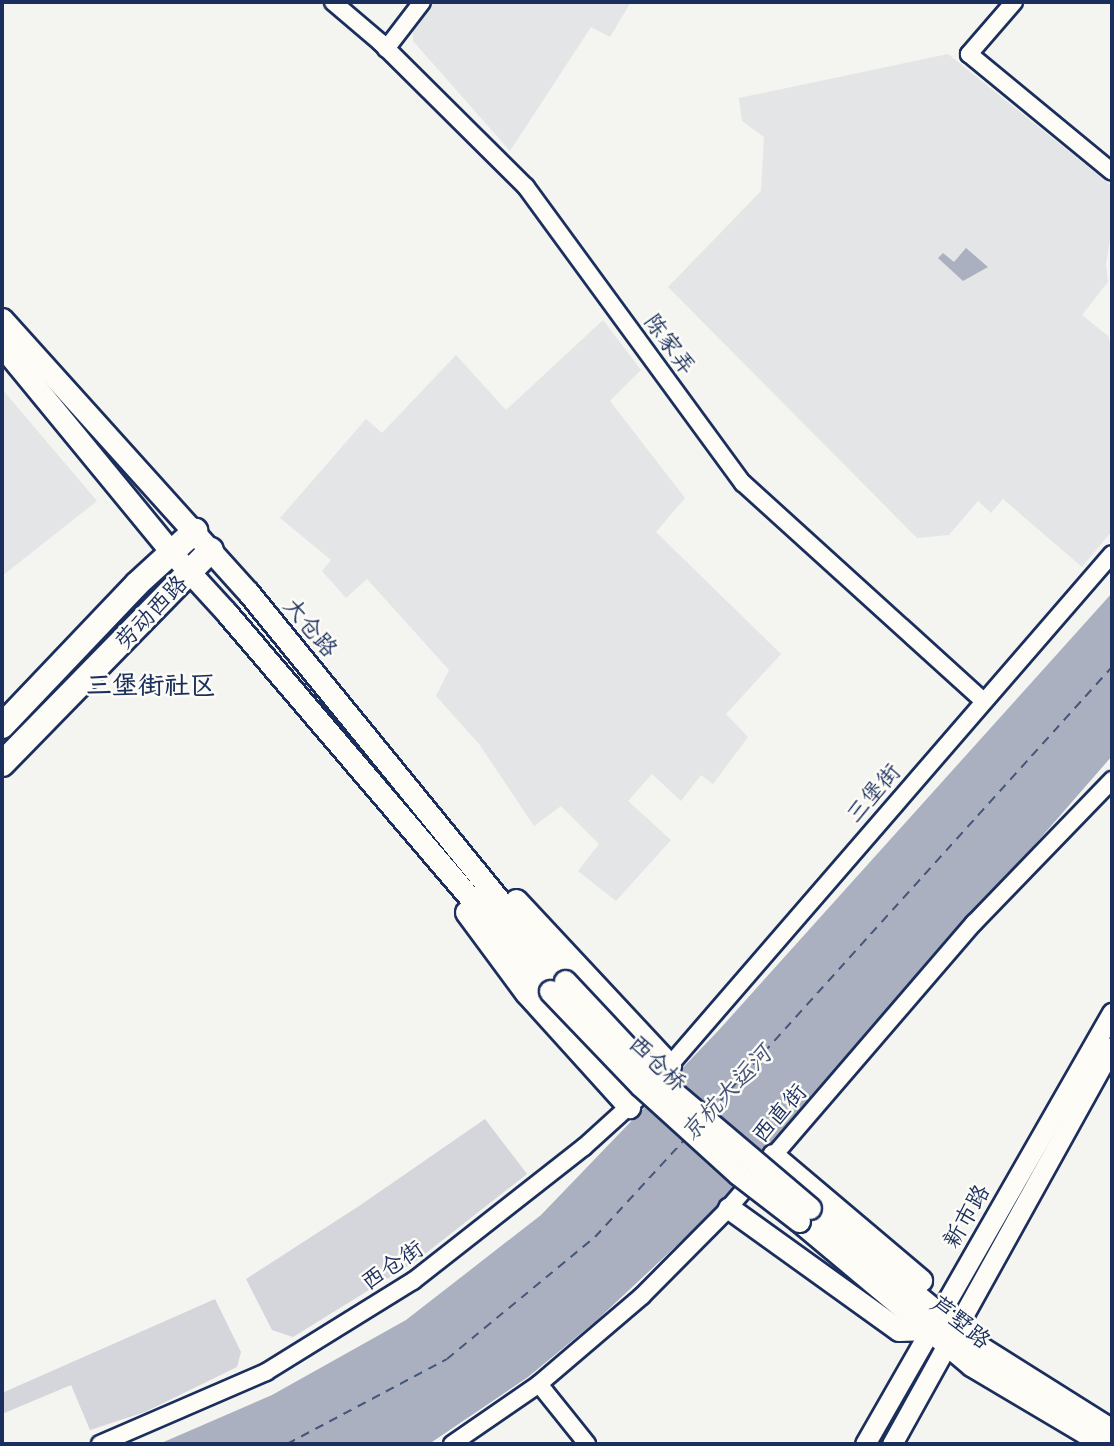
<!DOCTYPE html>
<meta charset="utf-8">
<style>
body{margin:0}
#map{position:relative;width:1114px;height:1446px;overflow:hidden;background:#f4f4f1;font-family:Itim,"LXGW WenKai TC",sans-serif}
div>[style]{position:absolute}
.built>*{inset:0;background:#e4e5e6}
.green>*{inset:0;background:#d4d6db}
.water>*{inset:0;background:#aab0bf}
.ferry>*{height:2px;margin-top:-1px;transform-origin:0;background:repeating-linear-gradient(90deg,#46567b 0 9px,transparent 0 16px)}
.roads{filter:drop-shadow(2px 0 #1b2f5e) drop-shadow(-2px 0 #1b2f5e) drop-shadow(0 2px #1b2f5e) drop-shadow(0 -2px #1b2f5e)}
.minor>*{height:16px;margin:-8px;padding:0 8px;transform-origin:8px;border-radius:8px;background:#fdfcf7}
.tertiary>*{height:19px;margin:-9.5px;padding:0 9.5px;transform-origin:9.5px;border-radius:9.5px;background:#fdfcf7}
.secondary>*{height:21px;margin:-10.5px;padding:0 10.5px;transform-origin:10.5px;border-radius:10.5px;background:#fdfcf7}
.primary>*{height:24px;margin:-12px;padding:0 12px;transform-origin:12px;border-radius:12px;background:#fdfcf7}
.bridges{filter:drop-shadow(2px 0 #1b2f5e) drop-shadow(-2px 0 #1b2f5e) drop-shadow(0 2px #1b2f5e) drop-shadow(0 -2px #1b2f5e)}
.secondary-bridge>*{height:21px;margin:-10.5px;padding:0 10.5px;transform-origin:10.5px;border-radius:10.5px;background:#fdfcf7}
span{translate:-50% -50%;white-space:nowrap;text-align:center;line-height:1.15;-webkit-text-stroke:5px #fdfcf7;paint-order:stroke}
.street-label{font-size:23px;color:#1b2f5e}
.water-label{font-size:24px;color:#46567b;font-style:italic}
.quarter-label{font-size:26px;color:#1b2f5e;font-weight:700}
.frame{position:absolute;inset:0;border:4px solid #1b2f5e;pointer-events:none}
</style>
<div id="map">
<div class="built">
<i style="clip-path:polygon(430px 2px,631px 2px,610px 37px,591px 27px,510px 151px,413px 41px,413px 25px)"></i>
<i style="clip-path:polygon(948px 54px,1112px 186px,1112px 227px,1106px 264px,1108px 282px,1082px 315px,1108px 336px,1112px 349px,1112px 531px,1082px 567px,1003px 499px,991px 513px,978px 501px,949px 535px,917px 538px,668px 287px,761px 191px,764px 137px,742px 121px,739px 98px)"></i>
<i style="clip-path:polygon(603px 320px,641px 370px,610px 401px,685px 498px,656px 532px,781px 654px,726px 714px,748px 737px,713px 784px,701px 775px,681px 801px,652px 774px,628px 801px,671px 840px,616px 901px,578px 871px,599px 844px,561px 806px,534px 826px,479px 744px,436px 696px,449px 670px,367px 579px,346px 598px,322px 571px,331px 560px,280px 518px,366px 419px,382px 433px,456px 355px,506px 410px)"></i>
<i style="clip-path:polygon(2px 389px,97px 501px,2px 576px)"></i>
</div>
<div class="green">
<i style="clip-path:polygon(485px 1119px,527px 1174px,416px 1261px,293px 1337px,272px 1330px,246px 1279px,359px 1206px)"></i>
<i style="clip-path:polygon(215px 1299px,241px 1352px,237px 1367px,145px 1412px,90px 1430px,71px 1385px,2px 1414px,2px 1393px)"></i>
</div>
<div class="water">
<i style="clip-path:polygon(966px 248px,988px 267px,963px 281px,938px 258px,943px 253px,954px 262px)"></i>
<i style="clip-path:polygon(1112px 593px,1112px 756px,725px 1200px,596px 1321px,528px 1377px,429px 1444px,159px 1444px,272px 1395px,406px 1320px,541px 1215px,718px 1031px)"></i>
</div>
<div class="ferry">
<i style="left:710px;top:1112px;width:600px;rotate:-47.91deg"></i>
<i style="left:287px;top:1444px;width:181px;rotate:-28deg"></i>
<i style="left:447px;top:1359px;width:192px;rotate:-39.5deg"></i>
<i style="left:595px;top:1237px;width:133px;rotate:-47.4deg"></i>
</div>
<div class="roads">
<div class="minor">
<i style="left:333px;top:2px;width:62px;rotate:40.4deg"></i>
<i style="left:380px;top:42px;width:206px;rotate:44.8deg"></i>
<i style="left:526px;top:187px;width:367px;rotate:53.8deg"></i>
<i style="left:743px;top:483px;width:324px;rotate:42.2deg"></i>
<i style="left:1014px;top:2px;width:69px;rotate:130.9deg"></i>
<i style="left:969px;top:54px;width:185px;rotate:39.5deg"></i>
<i style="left:386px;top:49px;width:59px;rotate:-52.5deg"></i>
<i style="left:663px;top:1073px;width:686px;rotate:-49.14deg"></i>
<i style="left:539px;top:1384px;width:77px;rotate:51.3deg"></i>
<i style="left:100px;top:1444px;width:181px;rotate:-23.4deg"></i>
<i style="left:266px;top:1372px;width:173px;rotate:-31.8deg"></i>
<i style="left:413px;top:1281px;width:217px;rotate:-38.1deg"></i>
<i style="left:584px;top:1147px;width:72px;rotate:-42.2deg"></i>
<i style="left:452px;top:1444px;width:106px;rotate:-34.6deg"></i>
<i style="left:539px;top:1384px;width:135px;rotate:-40.5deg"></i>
<i style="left:642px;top:1296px;width:120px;rotate:-45.3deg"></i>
<i style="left:726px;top:1211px;width:380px;rotate:-49.3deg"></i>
<i style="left:974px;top:923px;width:199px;rotate:-46deg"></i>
</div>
<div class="tertiary">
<i style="left:865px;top:1444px;width:497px;rotate:-60.2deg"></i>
<i style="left:892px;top:1444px;width:454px;rotate:-61deg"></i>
</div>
<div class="secondary">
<i style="left:2px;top:319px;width:367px;rotate:48deg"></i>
<i style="left:248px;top:592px;width:502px;rotate:50.82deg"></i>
<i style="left:2px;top:346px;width:268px;rotate:50.6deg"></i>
<i style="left:172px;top:553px;width:80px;rotate:47.5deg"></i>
<i style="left:226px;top:612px;width:499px;rotate:49.5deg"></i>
<i style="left:516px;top:900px;width:226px;rotate:47deg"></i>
<i style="left:466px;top:912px;width:101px;rotate:53.5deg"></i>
<i style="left:526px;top:993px;width:154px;rotate:47.9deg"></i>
<i style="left:773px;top:1155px;width:194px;rotate:40.2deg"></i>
<i style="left:729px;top:1208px;width:209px;rotate:35.7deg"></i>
<i style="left:899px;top:1330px;width:30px;rotate:-2deg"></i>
<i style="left:810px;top:1208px;width:220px;rotate:39.3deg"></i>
<i style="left:980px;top:1347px;width:156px;rotate:32.2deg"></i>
<i style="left:799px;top:1221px;width:224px;rotate:39.9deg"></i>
<i style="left:971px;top:1365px;width:155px;rotate:30.7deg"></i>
</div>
<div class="primary">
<i style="left:2px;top:726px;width:196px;rotate:-46.4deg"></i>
<i style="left:137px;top:584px;width:79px;rotate:-42.4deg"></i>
<i style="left:2px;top:764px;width:299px;rotate:-45.7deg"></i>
</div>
</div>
<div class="bridges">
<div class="secondary-bridge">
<i style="left:565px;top:981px;width:127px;rotate:46.9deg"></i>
<i style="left:652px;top:1074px;width:207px;rotate:40.3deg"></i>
<i style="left:550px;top:991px;width:130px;rotate:46.2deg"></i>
<i style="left:640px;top:1085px;width:132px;rotate:42.2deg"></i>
<i style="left:738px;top:1174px;width:77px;rotate:37.6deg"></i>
</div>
</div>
<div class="street-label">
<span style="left:670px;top:344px;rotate:54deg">陈家弄</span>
<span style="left:151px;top:612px;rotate:-46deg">劳动西路</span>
<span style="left:311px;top:627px;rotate:50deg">大仓路</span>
<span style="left:873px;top:793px;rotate:-49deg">三堡街</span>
<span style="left:658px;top:1063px;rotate:44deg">西仓桥</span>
<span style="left:779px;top:1113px;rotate:-49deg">西直街</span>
<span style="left:966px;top:1216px;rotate:-60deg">新市路</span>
<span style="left:392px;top:1265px;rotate:-34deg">西仓街</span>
<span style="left:961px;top:1322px;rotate:39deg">芦墅路</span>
</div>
<div class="water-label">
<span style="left:726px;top:1093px;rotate:-47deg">京杭大运河</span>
</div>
<div class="quarter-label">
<span style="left:151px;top:686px">三堡街社区</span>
</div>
<div class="frame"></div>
</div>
